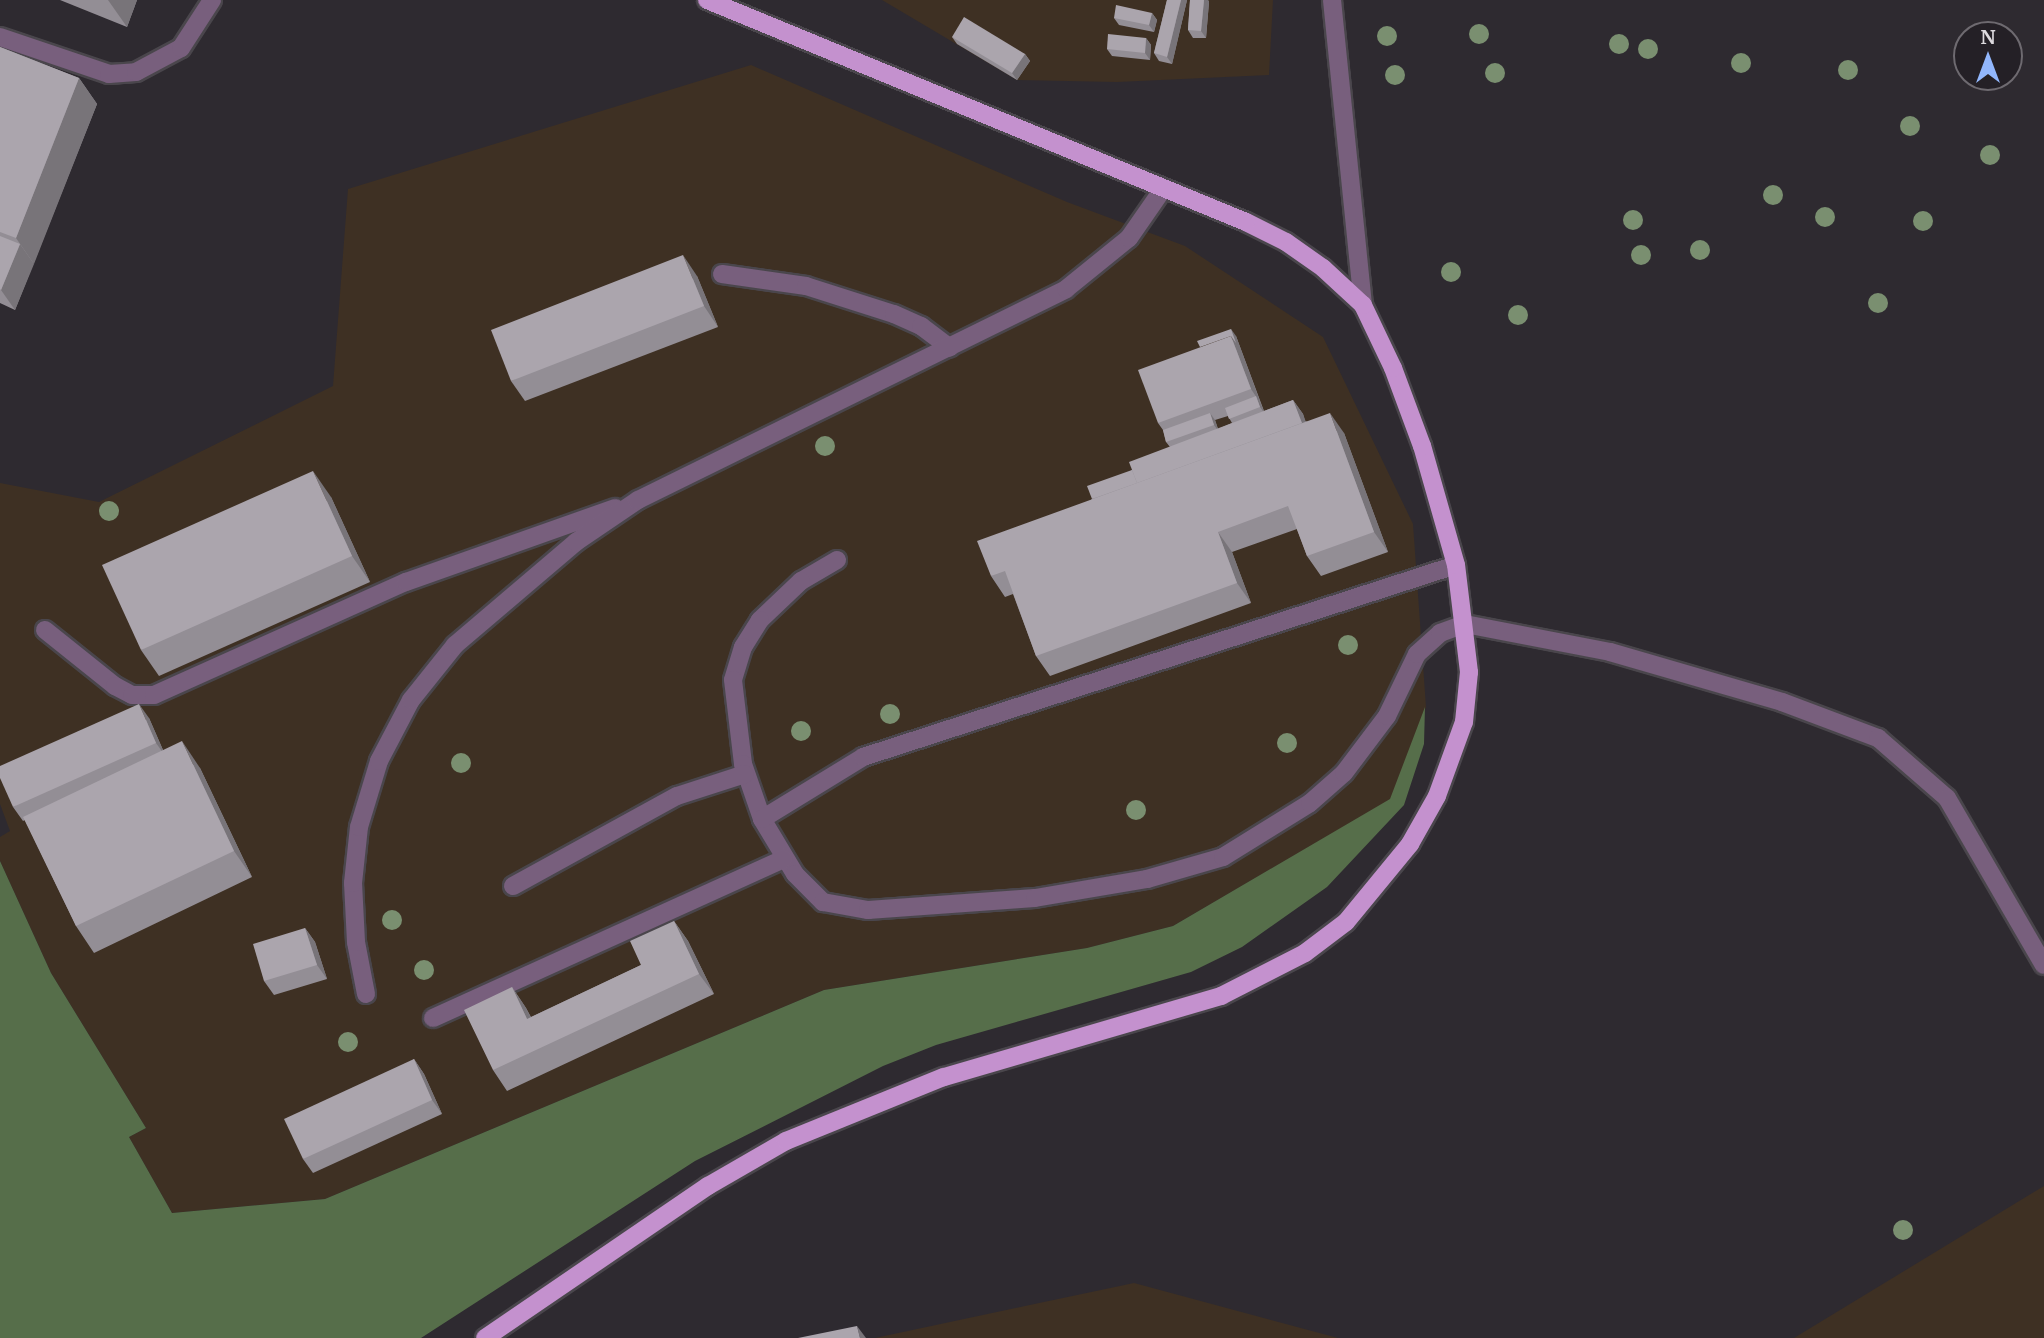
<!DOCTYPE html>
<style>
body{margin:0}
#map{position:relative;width:2044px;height:1338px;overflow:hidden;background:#2e2a30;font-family:Merriweather,serif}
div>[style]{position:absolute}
.industrial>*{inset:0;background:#3e3023}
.forest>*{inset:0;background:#566e4a}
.roads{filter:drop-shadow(2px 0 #4a464c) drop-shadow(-2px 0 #4a464c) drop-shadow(0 2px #4a464c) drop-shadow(0 -2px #4a464c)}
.minor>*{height:18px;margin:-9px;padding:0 9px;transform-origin:9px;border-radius:9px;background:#785f7d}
.major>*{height:18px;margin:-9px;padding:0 9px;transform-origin:9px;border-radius:9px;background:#c491ce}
.trees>*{width:20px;height:20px;margin:-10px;border-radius:50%;background:#7a8f70}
.wall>*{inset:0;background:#938e95}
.shaded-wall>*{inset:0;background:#787479}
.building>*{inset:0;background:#aba5ad}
span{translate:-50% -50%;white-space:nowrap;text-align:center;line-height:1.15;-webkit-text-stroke:7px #242026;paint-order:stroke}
.north{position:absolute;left:1953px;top:21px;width:70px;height:70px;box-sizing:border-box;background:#242026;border:2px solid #6e6a70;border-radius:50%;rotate:0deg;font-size:19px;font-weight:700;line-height:28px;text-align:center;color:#dddade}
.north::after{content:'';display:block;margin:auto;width:24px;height:32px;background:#92b7fd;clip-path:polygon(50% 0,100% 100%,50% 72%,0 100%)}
</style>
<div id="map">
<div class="industrial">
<i style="clip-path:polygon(882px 0,1273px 0,1269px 75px,1117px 82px,1017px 80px)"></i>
<i style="clip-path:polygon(751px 65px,1067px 202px,1185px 246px,1323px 337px,1413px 524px,1426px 707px,1391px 799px,1173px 926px,1087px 948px,824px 990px,325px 1199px,172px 1213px,129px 1137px,146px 1128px,51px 973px,0 861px,0 837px,10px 831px,0 804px,0 483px,99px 502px,333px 386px,348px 189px)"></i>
<i style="clip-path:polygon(2044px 1186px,2044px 1338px,1794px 1338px)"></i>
<i style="clip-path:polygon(1134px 1283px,1338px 1338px,875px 1338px,1025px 1306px)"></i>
</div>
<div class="forest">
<i style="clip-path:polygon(1425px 707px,1424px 744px,1404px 805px,1327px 887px,1242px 947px,1191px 972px,936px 1045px,883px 1066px,695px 1161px,421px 1338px,0 1338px,0 861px,51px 973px,146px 1128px,129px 1137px,172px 1213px,325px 1199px,824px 990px,1087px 948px,1173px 926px,1390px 799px)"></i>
</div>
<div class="roads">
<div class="minor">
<i style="left:1332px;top:0;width:307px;rotate:84.2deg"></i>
<i style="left:0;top:37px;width:115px;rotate:18.7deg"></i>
<i style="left:109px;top:74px;width:27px;rotate:-4deg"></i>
<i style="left:136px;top:72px;width:51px;rotate:-28.1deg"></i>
<i style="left:181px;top:48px;width:57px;rotate:-57.1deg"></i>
<i style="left:722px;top:274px;width:85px;rotate:8.1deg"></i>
<i style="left:806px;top:286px;width:92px;rotate:17.7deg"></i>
<i style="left:894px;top:314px;width:30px;rotate:24deg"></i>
<i style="left:921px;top:326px;width:36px;rotate:37deg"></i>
<i style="left:837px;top:560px;width:42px;rotate:149.7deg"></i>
<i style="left:801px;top:581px;width:57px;rotate:136.4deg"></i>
<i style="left:760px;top:620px;width:32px;rotate:122deg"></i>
<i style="left:743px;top:647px;width:34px;rotate:107deg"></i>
<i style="left:733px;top:680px;width:85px;rotate:83.2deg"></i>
<i style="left:743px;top:764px;width:58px;rotate:70.9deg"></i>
<i style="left:762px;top:819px;width:64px;rotate:59deg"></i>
<i style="left:795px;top:874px;width:40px;rotate:45deg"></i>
<i style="left:823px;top:902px;width:46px;rotate:10.1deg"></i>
<i style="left:868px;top:910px;width:167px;rotate:-4.1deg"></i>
<i style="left:1035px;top:898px;width:114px;rotate:-9.6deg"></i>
<i style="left:1147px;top:879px;width:79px;rotate:-16.1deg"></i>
<i style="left:1223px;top:857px;width:102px;rotate:-31.8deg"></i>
<i style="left:1310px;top:803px;width:45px;rotate:-41.4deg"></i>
<i style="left:1344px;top:773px;width:71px;rotate:-53deg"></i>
<i style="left:1387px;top:716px;width:69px;rotate:-64.2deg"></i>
<i style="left:1417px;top:654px;width:31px;rotate:-42deg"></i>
<i style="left:1440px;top:633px;width:27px;rotate:-20deg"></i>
<i style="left:1465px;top:624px;width:148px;rotate:10.9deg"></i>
<i style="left:1610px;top:652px;width:179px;rotate:16.2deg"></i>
<i style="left:1782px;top:702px;width:103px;rotate:20.6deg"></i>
<i style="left:1878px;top:738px;width:91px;rotate:41deg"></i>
<i style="left:1947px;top:798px;width:193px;rotate:59.9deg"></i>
<i style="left:45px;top:630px;width:90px;rotate:38.7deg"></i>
<i style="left:115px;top:686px;width:19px;rotate:28deg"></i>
<i style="left:132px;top:695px;width:22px"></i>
<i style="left:154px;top:695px;width:276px;rotate:-24.2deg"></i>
<i style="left:406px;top:582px;width:222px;rotate:-19.5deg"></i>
<i style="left:762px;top:819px;width:119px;rotate:-31.5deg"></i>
<i style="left:863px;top:757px;width:623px;rotate:-17.94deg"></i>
<i style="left:513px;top:886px;width:187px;rotate:-28.8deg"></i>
<i style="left:677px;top:796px;width:71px;rotate:-17.9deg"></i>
<i style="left:366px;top:994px;width:53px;rotate:-100.9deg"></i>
<i style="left:356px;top:942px;width:59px;rotate:-92.9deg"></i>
<i style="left:353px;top:883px;width:56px;rotate:-83.9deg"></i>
<i style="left:359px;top:827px;width:69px;rotate:-73.1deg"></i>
<i style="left:379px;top:761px;width:69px;rotate:-62.3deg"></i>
<i style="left:411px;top:700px;width:70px;rotate:-51.3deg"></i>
<i style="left:455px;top:645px;width:159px;rotate:-40.4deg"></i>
<i style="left:576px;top:542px;width:75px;rotate:-34.1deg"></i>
<i style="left:638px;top:500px;width:477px;rotate:-26.2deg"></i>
<i style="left:1066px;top:289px;width:81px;rotate:-39deg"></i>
<i style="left:1129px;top:238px;width:60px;rotate:-55.2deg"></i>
<i style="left:433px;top:1018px;width:385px;rotate:-24.4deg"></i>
</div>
<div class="major">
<i style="left:485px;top:1338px;width:270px;rotate:-34.3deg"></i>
<i style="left:708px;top:1186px;width:90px;rotate:-30deg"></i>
<i style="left:786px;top:1141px;width:170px;rotate:-22.1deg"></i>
<i style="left:944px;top:1077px;width:289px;rotate:-16.3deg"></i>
<i style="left:1221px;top:996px;width:94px;rotate:-27.1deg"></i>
<i style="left:1305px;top:953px;width:51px;rotate:-37.1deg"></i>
<i style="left:1346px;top:922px;width:101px;rotate:-50.6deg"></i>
<i style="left:1410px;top:844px;width:55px;rotate:-60.6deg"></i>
<i style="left:1437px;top:796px;width:79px;rotate:-70deg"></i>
<i style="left:1464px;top:722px;width:50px;rotate:-84.3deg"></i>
<i style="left:1469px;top:672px;width:108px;rotate:-96.9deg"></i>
<i style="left:1456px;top:565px;width:124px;rotate:-105.9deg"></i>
<i style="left:1422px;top:446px;width:83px;rotate:-110.4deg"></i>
<i style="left:1393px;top:368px;width:70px;rotate:-115.5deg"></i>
<i style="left:1363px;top:305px;width:54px;rotate:-137.2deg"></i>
<i style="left:1323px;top:268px;width:45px;rotate:-144.9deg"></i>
<i style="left:1286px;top:242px;width:45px;rotate:-153.4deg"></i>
<i style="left:1246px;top:222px;width:583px;rotate:-157.61deg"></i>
</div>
</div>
<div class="trees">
<i style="left:1479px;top:34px"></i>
<i style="left:1387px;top:36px"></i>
<i style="left:1619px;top:44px"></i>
<i style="left:1648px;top:49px"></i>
<i style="left:1741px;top:63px"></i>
<i style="left:1848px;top:70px"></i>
<i style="left:1495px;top:73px"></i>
<i style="left:1395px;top:75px"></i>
<i style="left:1910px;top:126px"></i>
<i style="left:1990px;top:155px"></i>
<i style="left:1773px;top:195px"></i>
<i style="left:1825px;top:217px"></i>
<i style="left:1633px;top:220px"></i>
<i style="left:1923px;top:221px"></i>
<i style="left:1700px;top:250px"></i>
<i style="left:1641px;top:255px"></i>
<i style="left:1451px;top:272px"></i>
<i style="left:1878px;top:303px"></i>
<i style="left:1518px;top:315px"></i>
<i style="left:825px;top:446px"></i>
<i style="left:109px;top:511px"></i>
<i style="left:1348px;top:645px"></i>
<i style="left:890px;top:714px"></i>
<i style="left:801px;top:731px"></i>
<i style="left:1287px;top:743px"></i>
<i style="left:461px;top:763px"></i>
<i style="left:1136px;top:810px"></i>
<i style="left:392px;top:920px"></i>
<i style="left:424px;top:970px"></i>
<i style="left:348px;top:1042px"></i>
<i style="left:1903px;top:1230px"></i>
</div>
<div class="wall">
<i style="clip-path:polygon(60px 0,137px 0,127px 27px)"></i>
<i style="clip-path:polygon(1167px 0,1187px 0,1172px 64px,1159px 61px,1154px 53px)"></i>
<i style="clip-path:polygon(1190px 0,1208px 0,1209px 2px,1206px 38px,1193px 38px,1188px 30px)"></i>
<i style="clip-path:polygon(1152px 13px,1157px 20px,1154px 32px,1119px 25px,1114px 18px)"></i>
<i style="clip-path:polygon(952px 37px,1025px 54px,1030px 61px,1017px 80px,957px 44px)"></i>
<i style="clip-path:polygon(1146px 38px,1151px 45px,1150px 60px,1112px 56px,1107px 49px)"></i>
<i style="clip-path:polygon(0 47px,79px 78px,97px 104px,15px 310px,0 303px)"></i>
<i style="clip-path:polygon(697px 276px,718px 327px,525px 401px,511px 381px)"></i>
<i style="clip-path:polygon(evenodd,1236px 336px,1264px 411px,1293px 400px,1303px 414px,1305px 421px,1344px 433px,1388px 552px,1321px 576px,1307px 556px,1297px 529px,1232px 552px,1251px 603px,1050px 676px,1036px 656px,1013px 594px,1005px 597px,991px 576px,1092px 499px,1132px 470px,1170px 447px,1166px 442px,1163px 430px,1158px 423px,1236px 336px,1228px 416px,1232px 423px,1218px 429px,1215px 420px,1228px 416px)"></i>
<i style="clip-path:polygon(331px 497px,370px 582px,159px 676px,141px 650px)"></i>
<i style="clip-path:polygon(149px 718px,163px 750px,200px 768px,252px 877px,94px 953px,76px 926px,25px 820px,23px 821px,13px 807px)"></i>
<i style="clip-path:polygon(674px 921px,688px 941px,714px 994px,507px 1091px,493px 1070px,512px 987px,526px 1008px,531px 1017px,641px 965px)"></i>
<i style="clip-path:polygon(305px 928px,315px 942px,327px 979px,274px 995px,264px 981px)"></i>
<i style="clip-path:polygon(414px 1059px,424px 1074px,442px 1114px,313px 1173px,303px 1159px)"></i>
</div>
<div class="shaded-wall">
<i style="clip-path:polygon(109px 0,137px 0,127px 27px,108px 0)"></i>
<i style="clip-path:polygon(1181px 0,1187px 0,1172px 64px,1167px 57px)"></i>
<i style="clip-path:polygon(1204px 0,1208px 0,1209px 2px,1206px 38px,1201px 31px)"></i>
<i style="clip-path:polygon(1152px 13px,1157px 20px,1154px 32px,1149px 25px)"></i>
<i style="clip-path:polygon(1146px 38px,1151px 45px,1150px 60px,1145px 53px)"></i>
<i style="clip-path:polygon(1025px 54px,1030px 61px,1017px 80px,1012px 73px)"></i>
<i style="clip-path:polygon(79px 78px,97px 104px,34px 264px,16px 238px)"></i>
<i style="clip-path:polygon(20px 244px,34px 264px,15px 310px,1px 290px)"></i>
<i style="clip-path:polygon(683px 255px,697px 276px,718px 327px,704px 306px)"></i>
<i style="clip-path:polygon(1231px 329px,1236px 336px,1261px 404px,1251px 389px,1231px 336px)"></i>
<i style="clip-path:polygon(1256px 396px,1261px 404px,1265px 414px,1260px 407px)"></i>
<i style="clip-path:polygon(1293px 400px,1303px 414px,1314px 444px,1304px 430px)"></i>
<i style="clip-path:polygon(1210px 413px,1215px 420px,1219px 432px,1214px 425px)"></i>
<i style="clip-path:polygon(1330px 413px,1344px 433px,1388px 552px,1374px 532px)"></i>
<i style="clip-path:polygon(313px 471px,331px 497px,370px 582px,352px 556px)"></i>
<i style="clip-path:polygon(1218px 532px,1232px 552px,1251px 603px,1237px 583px)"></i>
<i style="clip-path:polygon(139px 704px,149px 718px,166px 757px,156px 743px)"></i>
<i style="clip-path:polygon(182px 741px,200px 768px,252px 877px,234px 851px)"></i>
<i style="clip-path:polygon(674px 921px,688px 941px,714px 994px,699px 974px)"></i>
<i style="clip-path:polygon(305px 928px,315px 942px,327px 979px,317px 965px)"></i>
<i style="clip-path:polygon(512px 987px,526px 1008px,542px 1040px,527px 1019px)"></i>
<i style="clip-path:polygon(414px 1059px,424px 1074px,442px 1114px,432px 1100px)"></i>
<i style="clip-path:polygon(857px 1326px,866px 1338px,860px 1338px)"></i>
</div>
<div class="building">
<i style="clip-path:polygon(1167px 0,1181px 0,1167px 57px,1154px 53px)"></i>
<i style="clip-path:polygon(1190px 0,1204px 0,1201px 31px,1188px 30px)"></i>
<i style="clip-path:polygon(1116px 5px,1152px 13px,1149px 25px,1114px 18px)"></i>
<i style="clip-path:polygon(964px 17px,1025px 54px,1012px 73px,952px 37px)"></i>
<i style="clip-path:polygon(1108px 34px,1146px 38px,1145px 53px,1107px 49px)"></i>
<i style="clip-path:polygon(0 47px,79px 78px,16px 238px,0 232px)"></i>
<i style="clip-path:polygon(0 236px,20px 244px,1px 290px,0 289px)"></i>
<i style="clip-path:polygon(683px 255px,704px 306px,511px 381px,491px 330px)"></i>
<i style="clip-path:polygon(1231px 329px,1236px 343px,1231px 336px,1200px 347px,1197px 341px)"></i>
<i style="clip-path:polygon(1231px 336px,1251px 389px,1158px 423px,1138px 370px)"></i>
<i style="clip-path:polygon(1256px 396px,1260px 407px,1229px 419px,1225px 408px)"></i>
<i style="clip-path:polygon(1293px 400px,1302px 423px,1137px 483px,1129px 462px)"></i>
<i style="clip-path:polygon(1210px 413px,1214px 425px,1166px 442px,1163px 430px)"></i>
<i style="clip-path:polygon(1330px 413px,1374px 532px,1307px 556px,1288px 506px,1218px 532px,1237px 583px,1036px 656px,1005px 571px,991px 576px,977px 541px)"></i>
<i style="clip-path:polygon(1132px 470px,1137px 483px,1092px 499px,1087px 486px)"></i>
<i style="clip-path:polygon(313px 471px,352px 556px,141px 650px,102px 565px)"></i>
<i style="clip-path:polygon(139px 704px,156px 743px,13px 807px,0 778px,0 766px)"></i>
<i style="clip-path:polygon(182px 741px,234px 851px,76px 926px,23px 817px)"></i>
<i style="clip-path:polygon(674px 921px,699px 974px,493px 1070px,464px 1010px,512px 987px,527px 1019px,641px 965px,630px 941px)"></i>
<i style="clip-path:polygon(305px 928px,317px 965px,264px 981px,253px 944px)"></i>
<i style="clip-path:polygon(414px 1059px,432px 1100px,303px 1159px,284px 1119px)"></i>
<i style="clip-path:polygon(857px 1326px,860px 1338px,798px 1338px)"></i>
</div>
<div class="north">N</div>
</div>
